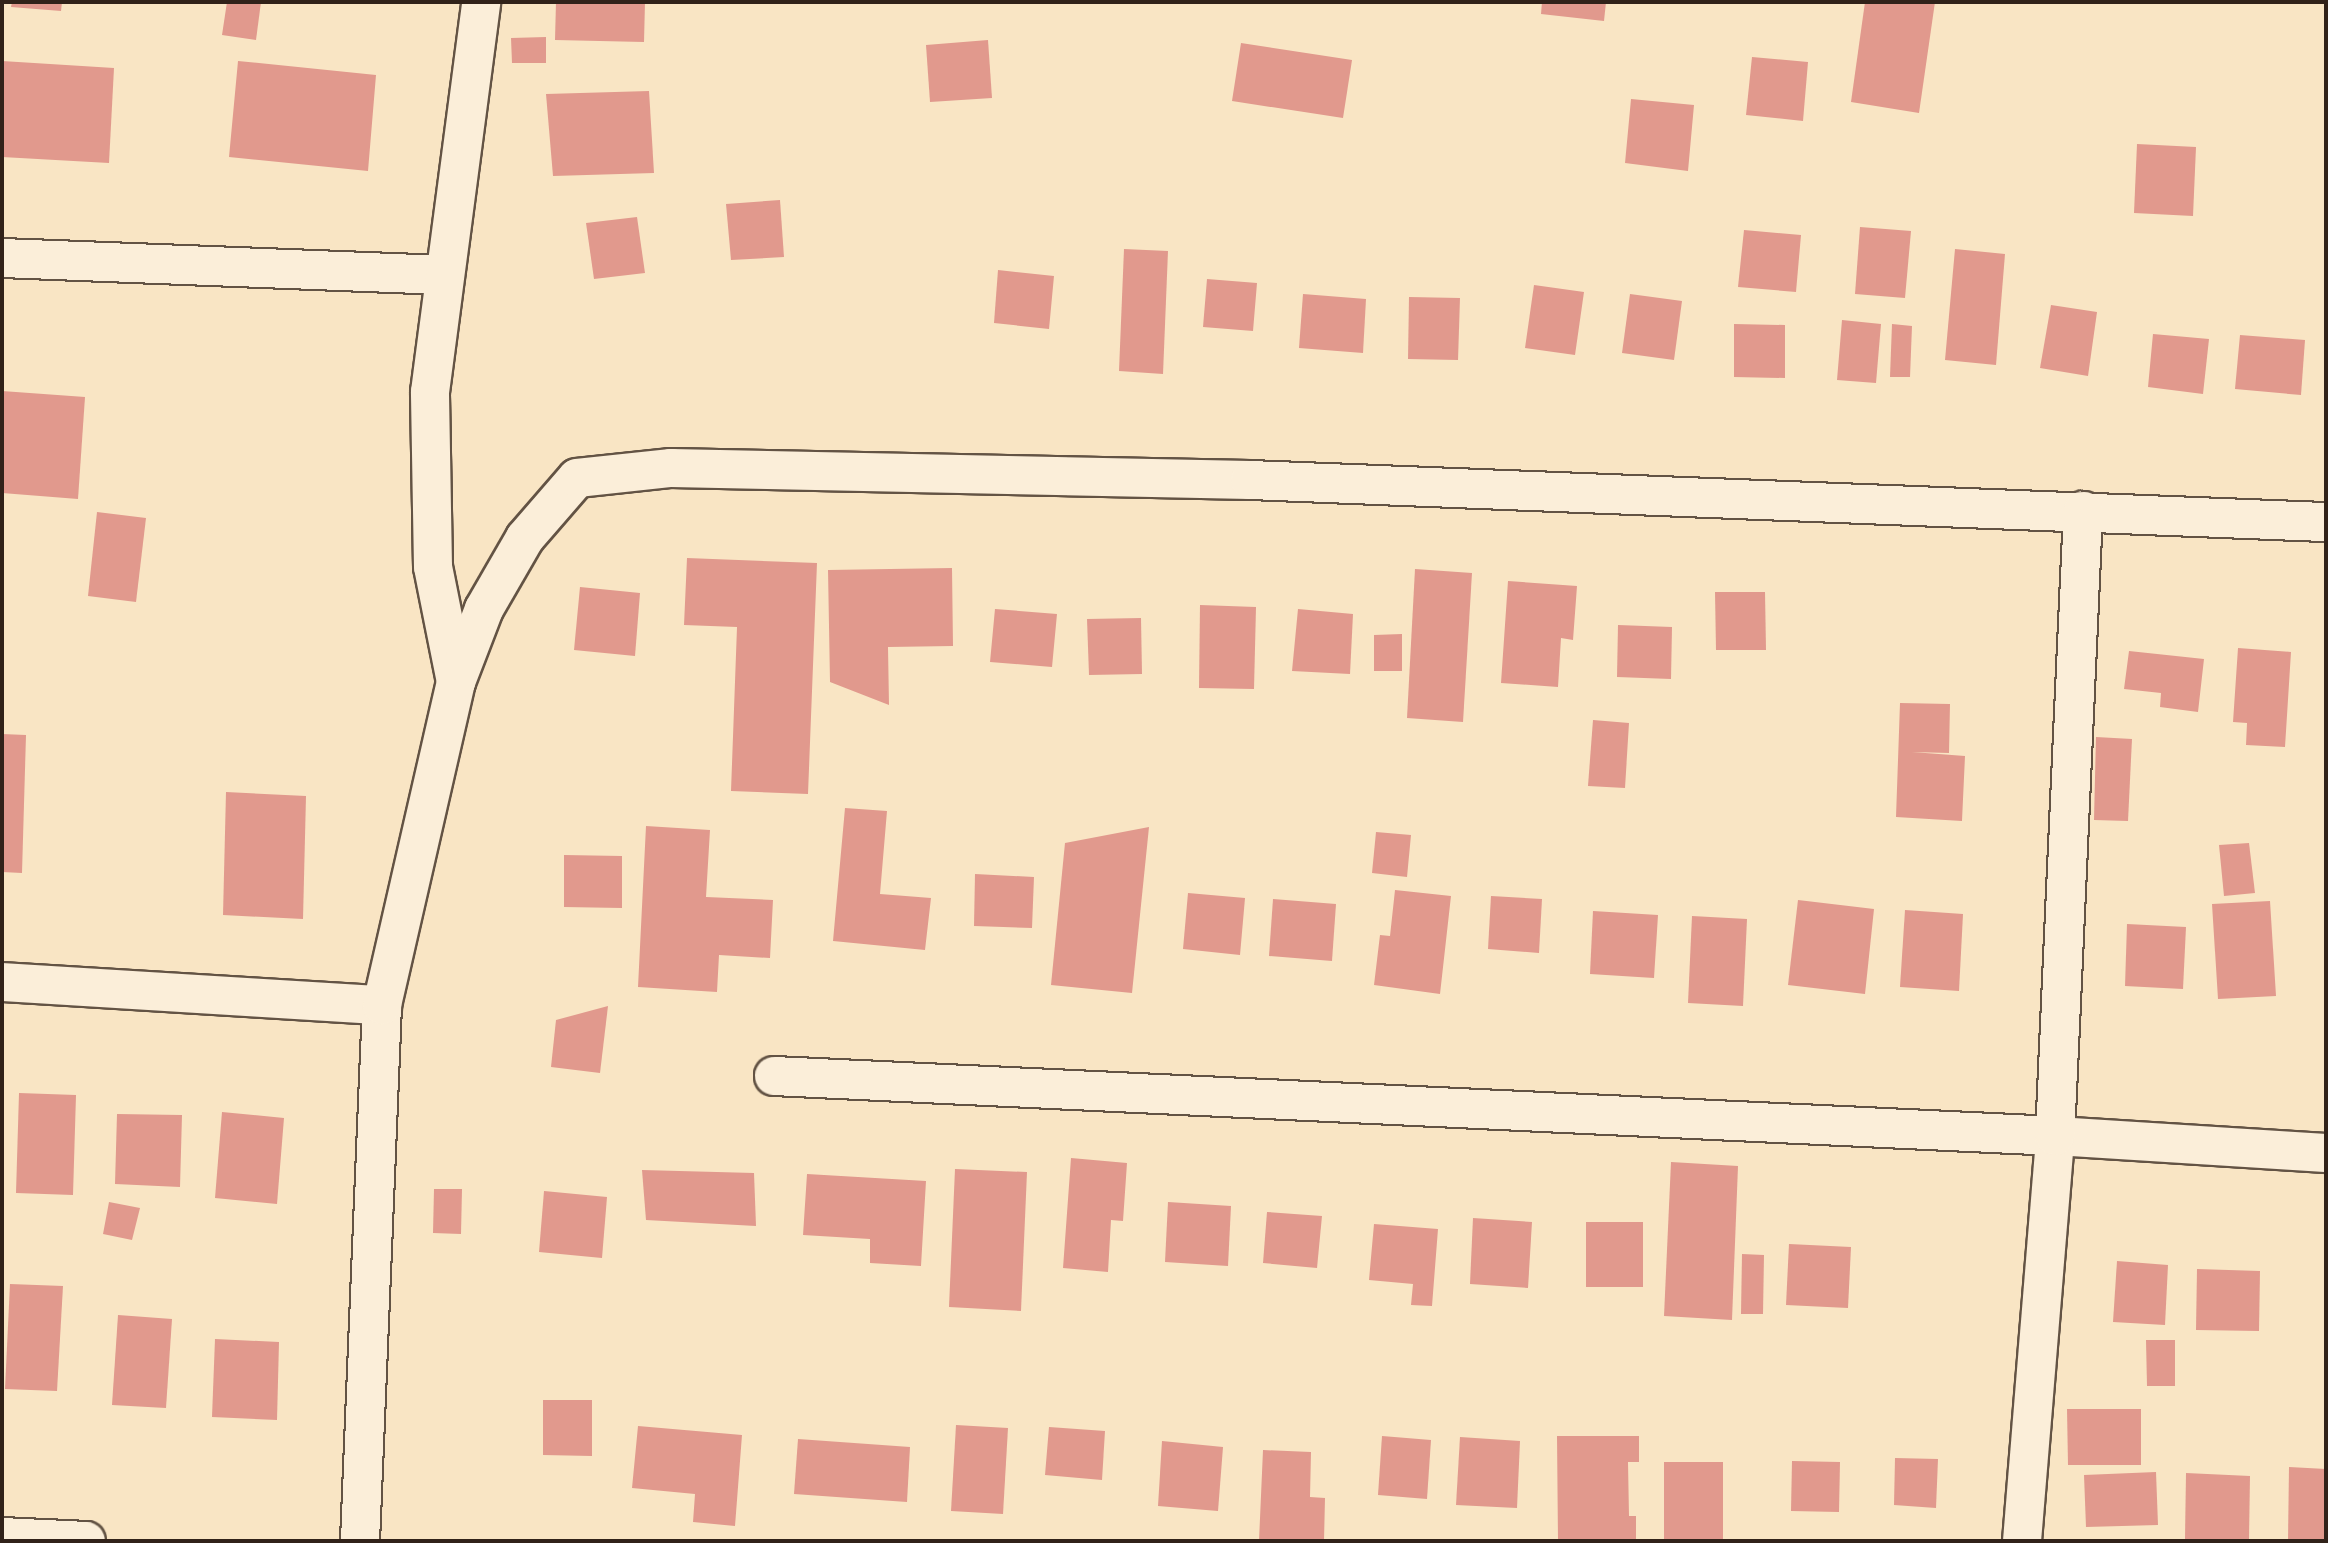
<!DOCTYPE html>
<style>
body{margin:0}
#map{position:relative;width:2328px;height:1543px;overflow:hidden;background:#f9e5c4;font-family:"IM FELL Great Primer",serif}
div>[style]{position:absolute}
.building>*{inset:0;background:#e1998d}
.roads{filter:drop-shadow(2px 0 #635344) drop-shadow(-2px 0 #635344) drop-shadow(0 2px #635344) drop-shadow(0 -2px #635344)}
.minor>*{height:38px;margin:-19px;padding:0 19px;transform-origin:19px;border-radius:19px;background:#fbeed9}
span{translate:-50% -50%;white-space:nowrap;text-align:center;line-height:1.15;-webkit-text-stroke:5px #fbeed9;paint-order:stroke}
.frame{position:absolute;inset:0;border:4px solid #312219;pointer-events:none}
</style>
<div id="map">
<div class="building">
<i style="clip-path:polygon(12px 2px,62px 2px,61px 11px,11px 7px)"></i>
<i style="clip-path:polygon(227px 2px,261px 2px,256px 40px,222px 35px)"></i>
<i style="clip-path:polygon(556px 2px,645px 2px,644px 42px,555px 40px)"></i>
<i style="clip-path:polygon(1542px 2px,1606px 2px,1604px 21px,1541px 14px)"></i>
<i style="clip-path:polygon(1865px 2px,1935px 2px,1919px 113px,1851px 102px)"></i>
<i style="clip-path:polygon(546px 37px,546px 63px,512px 63px,511px 38px)"></i>
<i style="clip-path:polygon(988px 40px,992px 98px,930px 102px,926px 45px)"></i>
<i style="clip-path:polygon(1241px 43px,1352px 60px,1343px 118px,1232px 101px)"></i>
<i style="clip-path:polygon(1752px 57px,1808px 62px,1803px 121px,1746px 115px)"></i>
<i style="clip-path:polygon(2px 61px,114px 68px,109px 163px,2px 157px)"></i>
<i style="clip-path:polygon(238px 61px,376px 75px,368px 171px,229px 157px)"></i>
<i style="clip-path:polygon(649px 91px,654px 173px,553px 176px,546px 94px)"></i>
<i style="clip-path:polygon(1631px 99px,1694px 105px,1688px 171px,1625px 163px)"></i>
<i style="clip-path:polygon(2137px 144px,2196px 147px,2193px 216px,2134px 213px)"></i>
<i style="clip-path:polygon(780px 200px,784px 257px,731px 260px,726px 204px)"></i>
<i style="clip-path:polygon(637px 217px,645px 273px,594px 279px,586px 223px)"></i>
<i style="clip-path:polygon(1860px 227px,1911px 231px,1905px 298px,1855px 294px)"></i>
<i style="clip-path:polygon(1744px 230px,1801px 235px,1796px 292px,1738px 287px)"></i>
<i style="clip-path:polygon(1124px 249px,1168px 251px,1163px 374px,1119px 371px)"></i>
<i style="clip-path:polygon(1955px 249px,2005px 254px,1996px 365px,1945px 360px)"></i>
<i style="clip-path:polygon(998px 270px,1054px 276px,1049px 329px,994px 323px)"></i>
<i style="clip-path:polygon(1207px 279px,1257px 283px,1253px 331px,1203px 327px)"></i>
<i style="clip-path:polygon(1534px 285px,1584px 292px,1575px 355px,1525px 348px)"></i>
<i style="clip-path:polygon(1303px 294px,1366px 299px,1363px 353px,1299px 348px)"></i>
<i style="clip-path:polygon(1630px 294px,1682px 301px,1674px 360px,1622px 353px)"></i>
<i style="clip-path:polygon(1409px 297px,1460px 298px,1458px 360px,1408px 359px)"></i>
<i style="clip-path:polygon(2051px 305px,2097px 312px,2088px 376px,2040px 368px)"></i>
<i style="clip-path:polygon(1842px 320px,1881px 324px,1876px 383px,1837px 380px)"></i>
<i style="clip-path:polygon(1734px 324px,1785px 325px,1785px 378px,1734px 377px)"></i>
<i style="clip-path:polygon(1892px 324px,1912px 326px,1910px 377px,1890px 377px)"></i>
<i style="clip-path:polygon(2153px 334px,2209px 339px,2203px 394px,2148px 387px)"></i>
<i style="clip-path:polygon(2240px 335px,2305px 340px,2301px 395px,2235px 389px)"></i>
<i style="clip-path:polygon(2px 391px,85px 397px,78px 499px,2px 493px)"></i>
<i style="clip-path:polygon(97px 512px,146px 518px,136px 602px,88px 596px)"></i>
<i style="clip-path:polygon(687px 558px,817px 563px,808px 794px,731px 791px,737px 627px,684px 625px)"></i>
<i style="clip-path:polygon(952px 568px,953px 646px,888px 647px,889px 705px,830px 682px,828px 570px)"></i>
<i style="clip-path:polygon(1415px 569px,1472px 573px,1463px 722px,1407px 718px)"></i>
<i style="clip-path:polygon(1508px 581px,1577px 586px,1573px 640px,1561px 638px,1558px 687px,1501px 683px)"></i>
<i style="clip-path:polygon(580px 587px,640px 593px,635px 656px,574px 650px)"></i>
<i style="clip-path:polygon(1715px 592px,1765px 592px,1766px 650px,1716px 650px)"></i>
<i style="clip-path:polygon(1200px 605px,1256px 607px,1254px 689px,1199px 688px)"></i>
<i style="clip-path:polygon(995px 609px,1057px 614px,1052px 667px,990px 662px)"></i>
<i style="clip-path:polygon(1298px 609px,1353px 614px,1350px 674px,1292px 671px)"></i>
<i style="clip-path:polygon(1141px 618px,1142px 674px,1089px 675px,1087px 619px)"></i>
<i style="clip-path:polygon(1618px 625px,1672px 627px,1671px 679px,1617px 677px)"></i>
<i style="clip-path:polygon(1402px 634px,1402px 671px,1374px 671px,1374px 635px)"></i>
<i style="clip-path:polygon(2238px 648px,2291px 652px,2285px 747px,2246px 745px,2247px 723px,2233px 722px)"></i>
<i style="clip-path:polygon(2129px 651px,2204px 659px,2198px 712px,2160px 707px,2161px 693px,2124px 689px)"></i>
<i style="clip-path:polygon(1900px 703px,1950px 704px,1949px 753px,1912px 752px,1965px 756px,1962px 821px,1896px 817px)"></i>
<i style="clip-path:polygon(1593px 720px,1629px 723px,1625px 788px,1588px 786px)"></i>
<i style="clip-path:polygon(2px 734px,26px 735px,22px 873px,2px 872px)"></i>
<i style="clip-path:polygon(2096px 737px,2132px 739px,2128px 821px,2094px 820px)"></i>
<i style="clip-path:polygon(226px 792px,306px 796px,303px 919px,223px 915px)"></i>
<i style="clip-path:polygon(845px 808px,887px 811px,880px 894px,931px 898px,925px 950px,833px 941px)"></i>
<i style="clip-path:polygon(646px 826px,710px 830px,706px 897px,773px 900px,770px 958px,719px 955px,717px 992px,638px 987px)"></i>
<i style="clip-path:polygon(1149px 827px,1132px 993px,1051px 985px,1065px 843px)"></i>
<i style="clip-path:polygon(1376px 832px,1411px 835px,1407px 877px,1372px 873px)"></i>
<i style="clip-path:polygon(2249px 843px,2255px 893px,2224px 896px,2219px 845px)"></i>
<i style="clip-path:polygon(564px 855px,622px 856px,622px 908px,564px 907px)"></i>
<i style="clip-path:polygon(975px 874px,1034px 877px,1032px 928px,974px 926px)"></i>
<i style="clip-path:polygon(1395px 890px,1451px 896px,1440px 994px,1374px 985px,1380px 935px,1390px 936px)"></i>
<i style="clip-path:polygon(1188px 893px,1245px 898px,1240px 955px,1183px 949px)"></i>
<i style="clip-path:polygon(1491px 896px,1542px 899px,1539px 953px,1488px 949px)"></i>
<i style="clip-path:polygon(1273px 899px,1336px 904px,1332px 961px,1269px 956px)"></i>
<i style="clip-path:polygon(1798px 900px,1874px 909px,1865px 994px,1788px 985px)"></i>
<i style="clip-path:polygon(2270px 901px,2276px 996px,2218px 999px,2212px 904px)"></i>
<i style="clip-path:polygon(1905px 910px,1963px 914px,1959px 991px,1900px 987px)"></i>
<i style="clip-path:polygon(1593px 911px,1658px 915px,1654px 978px,1590px 974px)"></i>
<i style="clip-path:polygon(1692px 916px,1747px 919px,1743px 1006px,1688px 1003px)"></i>
<i style="clip-path:polygon(2127px 924px,2186px 927px,2183px 989px,2125px 986px)"></i>
<i style="clip-path:polygon(608px 1006px,600px 1073px,551px 1067px,556px 1020px)"></i>
<i style="clip-path:polygon(19px 1093px,76px 1095px,73px 1195px,16px 1193px)"></i>
<i style="clip-path:polygon(222px 1112px,284px 1118px,277px 1204px,215px 1198px)"></i>
<i style="clip-path:polygon(117px 1114px,182px 1115px,180px 1187px,115px 1184px)"></i>
<i style="clip-path:polygon(1071px 1158px,1127px 1163px,1123px 1221px,1111px 1220px,1108px 1272px,1063px 1268px)"></i>
<i style="clip-path:polygon(1671px 1162px,1738px 1166px,1732px 1320px,1664px 1316px)"></i>
<i style="clip-path:polygon(955px 1169px,1027px 1172px,1021px 1311px,949px 1307px)"></i>
<i style="clip-path:polygon(642px 1170px,754px 1173px,756px 1226px,646px 1220px)"></i>
<i style="clip-path:polygon(807px 1174px,926px 1181px,921px 1266px,870px 1263px,870px 1239px,803px 1235px)"></i>
<i style="clip-path:polygon(434px 1189px,462px 1189px,461px 1234px,433px 1233px)"></i>
<i style="clip-path:polygon(544px 1191px,607px 1197px,602px 1258px,539px 1252px)"></i>
<i style="clip-path:polygon(109px 1202px,140px 1208px,132px 1240px,103px 1234px)"></i>
<i style="clip-path:polygon(1168px 1202px,1231px 1206px,1228px 1266px,1165px 1262px)"></i>
<i style="clip-path:polygon(1267px 1212px,1322px 1216px,1317px 1268px,1263px 1263px)"></i>
<i style="clip-path:polygon(1473px 1218px,1532px 1222px,1528px 1288px,1470px 1284px)"></i>
<i style="clip-path:polygon(1586px 1222px,1643px 1222px,1643px 1287px,1586px 1287px)"></i>
<i style="clip-path:polygon(1374px 1224px,1438px 1229px,1432px 1306px,1411px 1305px,1413px 1284px,1369px 1280px)"></i>
<i style="clip-path:polygon(1789px 1244px,1851px 1247px,1848px 1308px,1786px 1305px)"></i>
<i style="clip-path:polygon(1742px 1254px,1764px 1255px,1763px 1314px,1741px 1314px)"></i>
<i style="clip-path:polygon(2117px 1261px,2168px 1265px,2165px 1325px,2113px 1322px)"></i>
<i style="clip-path:polygon(2197px 1269px,2260px 1271px,2259px 1331px,2196px 1330px)"></i>
<i style="clip-path:polygon(10px 1284px,63px 1286px,57px 1391px,5px 1389px)"></i>
<i style="clip-path:polygon(118px 1315px,172px 1319px,166px 1408px,112px 1405px)"></i>
<i style="clip-path:polygon(215px 1339px,279px 1342px,277px 1420px,212px 1417px)"></i>
<i style="clip-path:polygon(2146px 1340px,2175px 1340px,2175px 1386px,2147px 1386px)"></i>
<i style="clip-path:polygon(543px 1400px,592px 1400px,592px 1456px,543px 1455px)"></i>
<i style="clip-path:polygon(2067px 1409px,2141px 1409px,2141px 1465px,2068px 1465px)"></i>
<i style="clip-path:polygon(956px 1425px,1008px 1428px,1003px 1514px,951px 1511px)"></i>
<i style="clip-path:polygon(638px 1426px,742px 1435px,735px 1526px,693px 1522px,695px 1494px,632px 1488px)"></i>
<i style="clip-path:polygon(1049px 1427px,1105px 1431px,1102px 1480px,1045px 1475px)"></i>
<i style="clip-path:polygon(1382px 1436px,1431px 1440px,1427px 1499px,1378px 1495px)"></i>
<i style="clip-path:polygon(1557px 1436px,1639px 1436px,1639px 1462px,1628px 1462px,1629px 1516px,1636px 1516px,1636px 1541px,1558px 1541px)"></i>
<i style="clip-path:polygon(1460px 1437px,1520px 1441px,1517px 1508px,1456px 1505px)"></i>
<i style="clip-path:polygon(798px 1439px,910px 1447px,907px 1502px,794px 1494px)"></i>
<i style="clip-path:polygon(1162px 1441px,1223px 1447px,1218px 1511px,1158px 1506px)"></i>
<i style="clip-path:polygon(1263px 1450px,1311px 1452px,1310px 1497px,1325px 1498px,1324px 1541px,1259px 1541px)"></i>
<i style="clip-path:polygon(1895px 1458px,1938px 1459px,1936px 1508px,1894px 1505px)"></i>
<i style="clip-path:polygon(1792px 1461px,1840px 1462px,1839px 1512px,1791px 1511px)"></i>
<i style="clip-path:polygon(1664px 1462px,1723px 1462px,1723px 1541px,1664px 1541px)"></i>
<i style="clip-path:polygon(2289px 1467px,2326px 1469px,2326px 1541px,2288px 1541px)"></i>
<i style="clip-path:polygon(2156px 1472px,2158px 1525px,2086px 1527px,2084px 1475px)"></i>
<i style="clip-path:polygon(2186px 1473px,2250px 1476px,2249px 1539px,2185px 1539px)"></i>
</div>
<div class="roads">
<div class="minor">
<i style="left:2px;top:258px;width:441px;rotate:2.2deg"></i>
<i style="left:456px;top:682px;width:117px;rotate:-101.3deg"></i>
<i style="left:433px;top:567px;width:175px;rotate:-91deg"></i>
<i style="left:430px;top:392px;width:393px;rotate:-82.5deg"></i>
<i style="left:2px;top:982px;width:381px;rotate:3.5deg"></i>
<i style="left:774px;top:1076px;width:1282px;rotate:2.68deg"></i>
<i style="left:2055px;top:1136px;width:272px;rotate:3.6deg"></i>
<i style="left:2px;top:1537px;width:84px;rotate:2.7deg"></i>
<i style="left:360px;top:1541px;width:536px;rotate:-87.65deg"></i>
<i style="left:382px;top:1005px;width:331px;rotate:-77.1deg"></i>
<i style="left:456px;top:682px;width:78px;rotate:-69deg"></i>
<i style="left:484px;top:609px;width:82px;rotate:-60deg"></i>
<i style="left:525px;top:538px;width:79px;rotate:-49.1deg"></i>
<i style="left:577px;top:478px;width:95px;rotate:-6.1deg"></i>
<i style="left:671px;top:468px;width:579px;rotate:1.19deg"></i>
<i style="left:1250px;top:480px;width:1077px;rotate:2.24deg"></i>
<i style="left:2022px;top:1541px;width:406px;rotate:-85.3deg"></i>
<i style="left:2055px;top:1136px;width:626px;rotate:-87.43deg"></i>
</div>
</div>
<div class="frame"></div>
</div>
